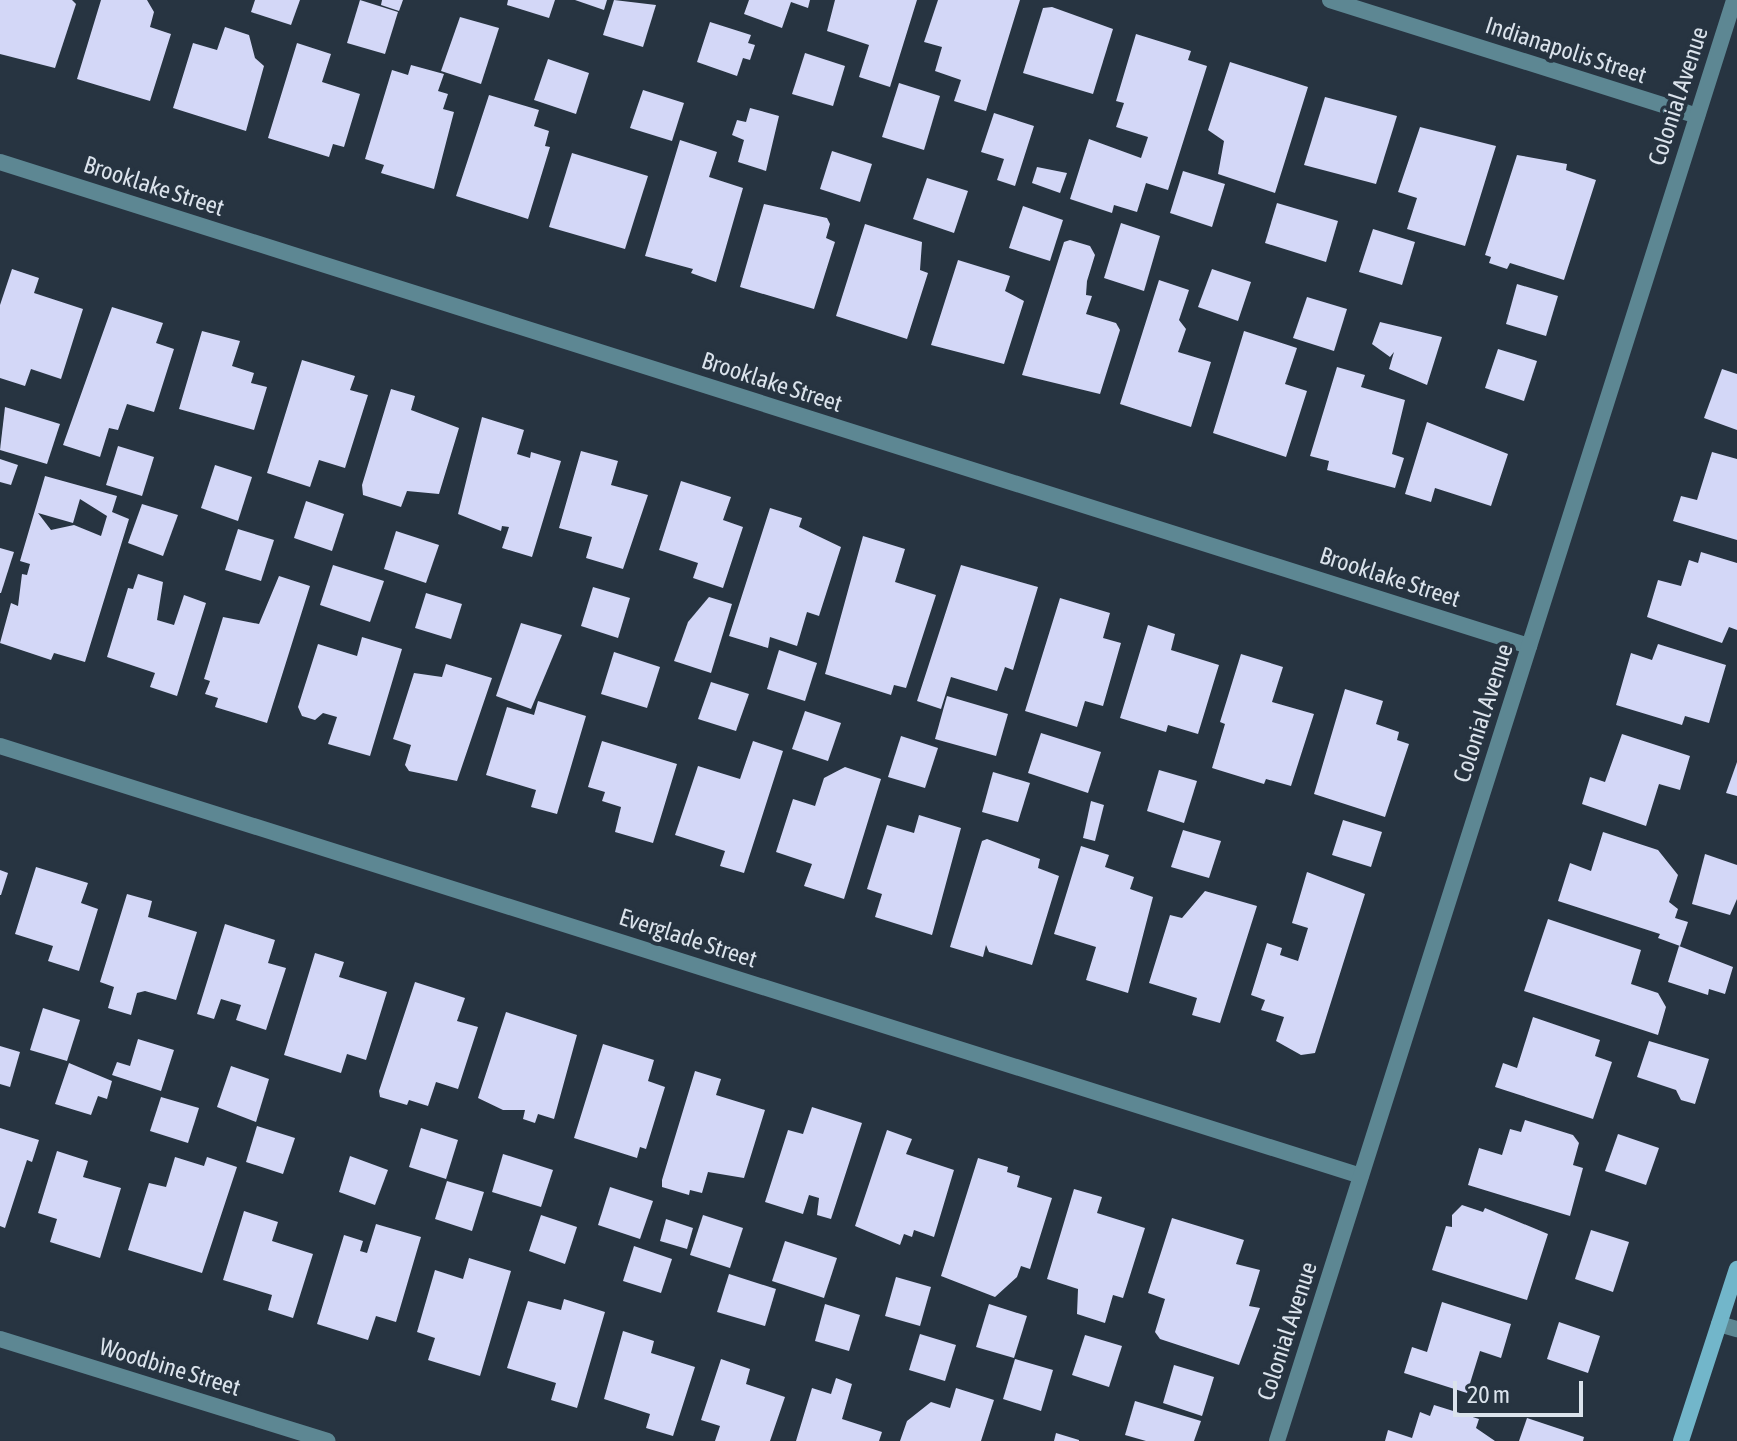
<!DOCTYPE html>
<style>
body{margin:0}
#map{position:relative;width:1737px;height:1441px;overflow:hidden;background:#273441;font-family:"Asap Condensed",sans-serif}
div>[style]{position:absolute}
.building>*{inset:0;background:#d3d7f7}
.lane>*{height:16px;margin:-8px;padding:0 8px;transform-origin:8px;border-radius:8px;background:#5d8793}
.street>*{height:16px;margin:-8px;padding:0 8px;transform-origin:8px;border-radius:8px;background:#5d8793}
.secondary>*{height:16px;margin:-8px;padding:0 8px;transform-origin:8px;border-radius:8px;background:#72b6ca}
span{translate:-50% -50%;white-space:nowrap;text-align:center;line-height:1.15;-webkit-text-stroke:8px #273441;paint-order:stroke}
.street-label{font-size:24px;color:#dbe3ec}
.scale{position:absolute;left:1453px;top:1381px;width:130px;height:36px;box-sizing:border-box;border:4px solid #dbe3ec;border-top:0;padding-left:10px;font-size:24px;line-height:28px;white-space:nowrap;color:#dbe3ec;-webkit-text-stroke:6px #273441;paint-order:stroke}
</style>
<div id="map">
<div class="building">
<i style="clip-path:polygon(0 0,72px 0,76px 4px,55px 68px,0 54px)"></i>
<i style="clip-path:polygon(101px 0,147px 0,154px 12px,150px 27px,171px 34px,150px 101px,77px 79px)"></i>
<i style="clip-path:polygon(255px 0,300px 0,291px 25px,251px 12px)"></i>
<i style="clip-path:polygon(360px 0,398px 12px,385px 54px,347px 43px)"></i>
<i style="clip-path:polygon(382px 0,403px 0,399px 11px,381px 5px)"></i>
<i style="clip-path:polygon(508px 0,555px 0,549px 18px,507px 5px)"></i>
<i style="clip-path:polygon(575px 0,607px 0,604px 10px)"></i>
<i style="clip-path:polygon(614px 0,656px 5px,643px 47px,603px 35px)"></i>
<i style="clip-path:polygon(749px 0,810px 0,808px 8px,791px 2px,782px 28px,744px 14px)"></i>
<i style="clip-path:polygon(835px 0,917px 0,890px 87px,859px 77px,869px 45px,827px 31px)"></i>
<i style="clip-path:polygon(938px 0,1020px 0,986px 111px,954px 101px,961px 80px,935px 71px,942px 47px,924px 42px)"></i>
<i style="clip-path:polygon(1052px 7px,1113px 29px,1093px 94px,1023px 73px,1043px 8px)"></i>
<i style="clip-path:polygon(460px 17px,499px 28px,481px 84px,441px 71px)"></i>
<i style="clip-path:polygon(710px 22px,751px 35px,748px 43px,755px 45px,750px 60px,743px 58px,737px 76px,697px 62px)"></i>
<i style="clip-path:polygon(225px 27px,249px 35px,255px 58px,264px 66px,246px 131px,173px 108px,193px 43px,217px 50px)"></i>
<i style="clip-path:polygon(1136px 34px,1191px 51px,1188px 60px,1207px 66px,1168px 190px,1146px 183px,1137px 212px,1114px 205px,1112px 213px,1070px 199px,1089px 139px,1141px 158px,1148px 137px,1116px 127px,1124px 103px,1116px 101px)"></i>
<i style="clip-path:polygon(297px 43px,331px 54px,322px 82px,360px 94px,344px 147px,333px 144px,329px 157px,268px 138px)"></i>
<i style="clip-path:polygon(805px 53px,845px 66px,833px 106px,792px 94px)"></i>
<i style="clip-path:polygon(548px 59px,589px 73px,576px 114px,534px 100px)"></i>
<i style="clip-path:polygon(1230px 62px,1308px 87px,1275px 193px,1218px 174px,1224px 141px,1208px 130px)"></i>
<i style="clip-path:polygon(411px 65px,444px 74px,438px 91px,448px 94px,443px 109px,454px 112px,434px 189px,381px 173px,384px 165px,365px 159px,392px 70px,408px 75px)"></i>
<i style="clip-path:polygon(899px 83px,940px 96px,924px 150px,882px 137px)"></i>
<i style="clip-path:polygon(643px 90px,684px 103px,672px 141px,630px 128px)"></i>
<i style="clip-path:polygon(489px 95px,539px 110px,534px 126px,549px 131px,545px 146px,550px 147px,528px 219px,456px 196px)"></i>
<i style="clip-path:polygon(1325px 97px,1397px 116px,1376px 184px,1304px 165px)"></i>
<i style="clip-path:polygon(750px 108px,779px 116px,766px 171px,738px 162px,744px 140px,732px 135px,737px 120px,746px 122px)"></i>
<i style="clip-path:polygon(994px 113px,1034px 126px,1015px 186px,997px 180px,1004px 159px,981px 152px)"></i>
<i style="clip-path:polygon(1420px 127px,1496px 146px,1465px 246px,1407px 229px,1417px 198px,1398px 192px)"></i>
<i style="clip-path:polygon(680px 140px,717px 152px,709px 177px,743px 188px,716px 282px,691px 273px,693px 269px,645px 256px)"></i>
<i style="clip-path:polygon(832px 151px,872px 164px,860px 202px,820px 189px)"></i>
<i style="clip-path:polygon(572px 153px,648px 176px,625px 249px,549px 227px)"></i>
<i style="clip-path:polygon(1517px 155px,1567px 164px,1566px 170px,1596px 180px,1564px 280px,1510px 263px,1507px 269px,1489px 263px,1491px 257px,1485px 255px)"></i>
<i style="clip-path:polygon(1037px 167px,1067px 173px,1060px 193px,1032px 183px)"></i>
<i style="clip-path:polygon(1183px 171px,1225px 184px,1212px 227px,1170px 213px)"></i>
<i style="clip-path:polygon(927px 178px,968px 191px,954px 233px,913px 219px)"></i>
<i style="clip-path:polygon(1277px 203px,1338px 221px,1326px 262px,1265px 243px)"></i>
<i style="clip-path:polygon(764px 204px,827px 218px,830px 224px,826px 238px,835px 242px,814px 309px,740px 287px)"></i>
<i style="clip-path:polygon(1023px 206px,1063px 220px,1050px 261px,1009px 248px)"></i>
<i style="clip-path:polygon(1121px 223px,1160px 236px,1144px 291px,1104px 278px)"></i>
<i style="clip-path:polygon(865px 224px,922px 242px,920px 270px,928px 273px,907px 339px,836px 316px)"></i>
<i style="clip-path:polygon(1373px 229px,1415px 242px,1402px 285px,1359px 272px)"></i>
<i style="clip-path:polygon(1070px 240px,1090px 246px,1095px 255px,1087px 281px,1086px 295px,1092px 296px,1086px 314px,1116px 323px,1120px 330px,1100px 394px,1022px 375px,1064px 242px)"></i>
<i style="clip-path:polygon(958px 260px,1010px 276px,1005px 291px,1024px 301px,1004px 364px,931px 345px)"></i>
<i style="clip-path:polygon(12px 269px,39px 278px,34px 293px,83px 309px,61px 379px,31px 369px,25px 386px,0 378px,0 305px)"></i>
<i style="clip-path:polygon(1212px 269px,1251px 282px,1238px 321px,1198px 307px)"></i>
<i style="clip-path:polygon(1159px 280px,1189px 290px,1179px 320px,1186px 329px,1178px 352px,1211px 362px,1191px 427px,1120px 404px)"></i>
<i style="clip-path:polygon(1517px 284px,1558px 296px,1546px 336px,1506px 324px)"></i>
<i style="clip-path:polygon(1307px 297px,1347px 309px,1334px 351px,1293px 338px)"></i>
<i style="clip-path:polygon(112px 307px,163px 323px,156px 343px,174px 349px,154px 412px,127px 404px,118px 430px,109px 428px,100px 457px,63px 445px)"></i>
<i style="clip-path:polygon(1380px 322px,1442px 337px,1427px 385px,1389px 369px,1394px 352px,1390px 357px,1372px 344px)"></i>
<i style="clip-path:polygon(202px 331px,240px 341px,232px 366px,254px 373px,251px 383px,267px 387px,254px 430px,179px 409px)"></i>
<i style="clip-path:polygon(1244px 331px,1297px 348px,1285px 384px,1307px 391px,1286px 457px,1213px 433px)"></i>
<i style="clip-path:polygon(1498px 349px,1537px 361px,1524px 401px,1485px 388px)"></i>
<i style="clip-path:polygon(302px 360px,355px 376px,350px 390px,368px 395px,345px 468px,319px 460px,310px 487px,267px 473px)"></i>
<i style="clip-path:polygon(1337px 367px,1365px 375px,1361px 387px,1405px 400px,1392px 454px,1404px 458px,1395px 488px,1327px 470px,1329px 461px,1310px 456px)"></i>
<i style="clip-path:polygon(1722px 369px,1737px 374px,1737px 430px,1704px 418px)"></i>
<i style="clip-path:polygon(391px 389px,415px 396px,411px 410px,459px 428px,439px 494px,407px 491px,401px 507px,363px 495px,362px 485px)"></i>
<i style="clip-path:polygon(5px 407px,60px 424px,47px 464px,0 450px)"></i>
<i style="clip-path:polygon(482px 417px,524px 430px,517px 454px,530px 458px,531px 452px,561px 461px,532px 557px,502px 548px,509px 527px,502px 526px,501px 531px,458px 514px)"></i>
<i style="clip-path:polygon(1427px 422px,1508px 454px,1491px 506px,1435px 488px,1431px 502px,1405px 494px)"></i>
<i style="clip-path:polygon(118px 446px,154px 457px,142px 496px,106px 485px)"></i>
<i style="clip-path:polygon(581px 451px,618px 461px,611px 485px,648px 495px,623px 569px,586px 558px,592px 537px,559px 528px)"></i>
<i style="clip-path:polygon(1712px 452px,1737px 459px,1737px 540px,1673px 521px,1681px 496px,1697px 500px)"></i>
<i style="clip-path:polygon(0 459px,18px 465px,11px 485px,0 482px)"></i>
<i style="clip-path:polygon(215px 465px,252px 477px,238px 521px,201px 508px)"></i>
<i style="clip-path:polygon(evenodd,45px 476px,117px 496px,112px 512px,129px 519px,85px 662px,54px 653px,51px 660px,0 643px,11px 603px,18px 606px,22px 574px,27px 575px,30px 564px,20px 561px,45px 476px,80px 499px,107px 516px,101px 536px,74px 525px,51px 530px,38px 513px,73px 523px,80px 499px)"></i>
<i style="clip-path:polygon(681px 481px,731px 497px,723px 520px,743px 527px,723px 588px,693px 578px,698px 563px,659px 550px)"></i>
<i style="clip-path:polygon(306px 501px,344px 514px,332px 551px,294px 538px)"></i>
<i style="clip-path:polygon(142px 504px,178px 515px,163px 556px,128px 543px)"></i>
<i style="clip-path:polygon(770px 508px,802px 518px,799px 527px,841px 547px,819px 616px,807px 612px,797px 646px,770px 637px,768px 648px,729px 636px)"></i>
<i style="clip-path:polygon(238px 529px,274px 540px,261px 581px,225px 570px)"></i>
<i style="clip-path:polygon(396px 531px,439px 545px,426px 583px,384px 569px)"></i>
<i style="clip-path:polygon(863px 536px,905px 549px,895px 582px,936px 595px,906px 688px,894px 685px,891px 695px,825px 674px)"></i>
<i style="clip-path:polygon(0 548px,14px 552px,1px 593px,0 593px)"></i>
<i style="clip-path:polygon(1701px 552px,1737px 563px,1737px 630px,1729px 627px,1722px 643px,1647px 617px,1658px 580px,1681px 586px,1689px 560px,1698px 563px)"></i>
<i style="clip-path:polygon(333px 565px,384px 581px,370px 622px,320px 605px)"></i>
<i style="clip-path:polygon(961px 565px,1038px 587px,1013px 670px,1005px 667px,997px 691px,951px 677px,941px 709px,917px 701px)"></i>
<i style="clip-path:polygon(138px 574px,163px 582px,157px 620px,174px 625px,184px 595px,206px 603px,177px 696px,150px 687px,155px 673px,107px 657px,128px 588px,133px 589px)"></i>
<i style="clip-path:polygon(279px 576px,310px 586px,267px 723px,215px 707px,218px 698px,205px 694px,210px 681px,204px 679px,223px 617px,259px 624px)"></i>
<i style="clip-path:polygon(593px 587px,630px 598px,618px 638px,581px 626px)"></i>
<i style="clip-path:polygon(426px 593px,462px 604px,451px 639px,415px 628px)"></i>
<i style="clip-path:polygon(709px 597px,732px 604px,711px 673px,674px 661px,688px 622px)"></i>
<i style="clip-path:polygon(1060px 598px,1110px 613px,1103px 638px,1121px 643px,1103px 706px,1085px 701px,1077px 727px,1025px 711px)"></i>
<i style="clip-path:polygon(521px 623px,562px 635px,531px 709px,496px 696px)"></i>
<i style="clip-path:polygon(1148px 625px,1175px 634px,1171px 650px,1219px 665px,1198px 734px,1168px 725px,1166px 732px,1120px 718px)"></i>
<i style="clip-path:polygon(362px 637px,402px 649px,370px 756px,328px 744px,337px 717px,323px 713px,315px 720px,302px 716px,298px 707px,318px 644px,357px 656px)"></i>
<i style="clip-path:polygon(1658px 644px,1726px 665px,1709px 723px,1685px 716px,1682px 725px,1616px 705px,1631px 653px,1652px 660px)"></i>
<i style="clip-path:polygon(779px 650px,817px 663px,805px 701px,767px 689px)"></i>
<i style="clip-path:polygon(614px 652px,660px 667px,647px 708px,601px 694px)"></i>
<i style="clip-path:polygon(1241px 654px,1283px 667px,1272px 702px,1314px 714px,1291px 786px,1266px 779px,1264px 784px,1212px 768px,1225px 724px,1220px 722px)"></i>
<i style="clip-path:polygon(446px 664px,492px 678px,457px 781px,409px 771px,405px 765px,411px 745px,393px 739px,414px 673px,442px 677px)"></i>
<i style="clip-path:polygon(711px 682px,749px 694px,736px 731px,698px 719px)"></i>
<i style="clip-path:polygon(1345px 689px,1383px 701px,1376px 724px,1399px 732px,1397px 740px,1409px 744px,1385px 817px,1314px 794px)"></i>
<i style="clip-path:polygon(947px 696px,1008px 714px,996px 756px,935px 739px)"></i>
<i style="clip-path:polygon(538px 701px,586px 716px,557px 814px,531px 807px,536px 790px,486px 775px,507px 707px,534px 715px)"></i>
<i style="clip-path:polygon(805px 711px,841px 723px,828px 761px,792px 749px)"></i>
<i style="clip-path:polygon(1041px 733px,1101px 752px,1088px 793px,1028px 773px)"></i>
<i style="clip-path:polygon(1622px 734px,1690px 756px,1680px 790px,1659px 784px,1646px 826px,1582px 804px,1590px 777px,1605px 782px)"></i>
<i style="clip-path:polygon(901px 736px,938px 748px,925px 788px,888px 777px)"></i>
<i style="clip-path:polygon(602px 741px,677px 764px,653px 843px,615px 832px,621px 807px,602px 801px,605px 792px,588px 787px)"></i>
<i style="clip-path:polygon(753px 741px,783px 751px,744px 873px,720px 866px,725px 851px,675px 835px,698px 766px,740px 779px)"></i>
<i style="clip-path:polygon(1737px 762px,1737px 796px,1726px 793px)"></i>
<i style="clip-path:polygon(845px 767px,881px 779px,844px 899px,804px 886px,812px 864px,776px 852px,793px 799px,815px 806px,824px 778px)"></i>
<i style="clip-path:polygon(1159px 770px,1197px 781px,1184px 823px,1147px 811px)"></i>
<i style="clip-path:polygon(993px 772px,1030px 783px,1018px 822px,982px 812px)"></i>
<i style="clip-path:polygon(1091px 801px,1104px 805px,1095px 841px,1083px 838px)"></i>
<i style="clip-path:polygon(919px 815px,961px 828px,932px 935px,875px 917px,882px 894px,867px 889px,887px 825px,914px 833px)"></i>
<i style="clip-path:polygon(1343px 820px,1382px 832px,1371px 867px,1332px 855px)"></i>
<i style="clip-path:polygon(1183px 830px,1221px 841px,1209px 878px,1171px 867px)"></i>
<i style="clip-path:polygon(1603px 832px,1658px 850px,1678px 875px,1669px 902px,1678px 909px,1675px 918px,1688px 922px,1680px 946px,1658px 938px,1660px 934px,1558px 901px,1570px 863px,1591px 871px)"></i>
<i style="clip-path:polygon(987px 839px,1040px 859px,1038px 868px,1059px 876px,1032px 965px,989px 952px,986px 945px,983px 957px,950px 947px,982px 841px)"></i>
<i style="clip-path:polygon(1081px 846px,1109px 855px,1105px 867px,1134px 877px,1130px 889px,1153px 897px,1128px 993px,1086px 980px,1096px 947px,1054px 934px)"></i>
<i style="clip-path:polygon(1705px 854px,1737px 865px,1737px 899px,1730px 915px,1692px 904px)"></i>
<i style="clip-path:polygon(36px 867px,88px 883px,81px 903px,98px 909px,79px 971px,48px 961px,53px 946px,15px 934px)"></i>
<i style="clip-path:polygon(0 870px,8px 873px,1px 895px,0 895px)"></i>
<i style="clip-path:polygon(1307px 872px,1365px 894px,1315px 1053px,1301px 1055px,1276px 1041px,1284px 1017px,1261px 1010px,1265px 1000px,1251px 995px,1267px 943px,1282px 948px,1280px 955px,1298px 961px,1308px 928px,1292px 923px)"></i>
<i style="clip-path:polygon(1205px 891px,1257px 906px,1220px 1023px,1192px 1015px,1197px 998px,1149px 983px,1170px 915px,1182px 918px)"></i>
<i style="clip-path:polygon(127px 894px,152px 901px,148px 917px,197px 932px,176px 1000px,145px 991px,137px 993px,131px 1015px,108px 1008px,114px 987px,100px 982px)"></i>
<i style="clip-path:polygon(1548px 919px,1641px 950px,1631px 984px,1658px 993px,1666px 1007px,1658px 1035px,1524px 991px)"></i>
<i style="clip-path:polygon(225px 924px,275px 940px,268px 963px,286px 968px,266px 1030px,236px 1020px,241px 1005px,221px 999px,214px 1019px,197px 1014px)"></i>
<i style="clip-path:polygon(1679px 946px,1733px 967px,1725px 994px,1709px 989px,1708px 995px,1668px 982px)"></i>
<i style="clip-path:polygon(315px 953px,344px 962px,339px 977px,387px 992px,366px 1060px,347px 1054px,341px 1073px,284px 1055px)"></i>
<i style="clip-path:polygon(415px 982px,465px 998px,457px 1021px,478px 1027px,458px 1089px,436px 1082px,428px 1106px,409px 1100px,407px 1105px,380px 1097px,379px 1091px)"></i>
<i style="clip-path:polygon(43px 1008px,80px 1020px,67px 1061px,30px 1050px)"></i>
<i style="clip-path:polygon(506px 1012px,577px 1035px,554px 1119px,538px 1114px,535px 1123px,523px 1119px,525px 1110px,503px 1110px,478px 1098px)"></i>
<i style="clip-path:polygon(1533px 1017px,1600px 1040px,1595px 1056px,1612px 1062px,1593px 1119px,1495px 1087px,1503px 1063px,1517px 1068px)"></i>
<i style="clip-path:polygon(138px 1039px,174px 1050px,161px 1091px,112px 1075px,117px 1062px,130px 1066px)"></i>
<i style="clip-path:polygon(1649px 1041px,1709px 1059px,1695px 1104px,1681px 1100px,1676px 1090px,1637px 1077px)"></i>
<i style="clip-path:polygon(603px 1044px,654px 1060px,648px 1081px,665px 1087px,646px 1149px,640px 1147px,637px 1158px,574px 1138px)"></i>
<i style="clip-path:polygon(0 1046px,20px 1052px,10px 1087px,0 1084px)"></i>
<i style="clip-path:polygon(69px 1063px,112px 1081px,107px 1099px,98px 1096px,91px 1115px,55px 1104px)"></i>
<i style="clip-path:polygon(231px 1066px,269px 1079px,256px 1122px,217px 1107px)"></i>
<i style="clip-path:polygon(695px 1071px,721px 1079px,716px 1095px,765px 1110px,744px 1178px,708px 1172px,702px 1193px,690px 1190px,689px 1195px,662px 1187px,662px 1180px)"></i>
<i style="clip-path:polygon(161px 1097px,199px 1108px,188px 1143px,150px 1131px)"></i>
<i style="clip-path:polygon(812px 1107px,862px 1123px,831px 1219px,817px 1215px,819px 1198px,809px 1195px,803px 1214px,765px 1202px,788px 1130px,803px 1134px)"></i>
<i style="clip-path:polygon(1525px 1120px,1573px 1135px,1579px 1143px,1573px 1165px,1583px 1168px,1570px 1216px,1468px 1185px,1479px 1148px,1502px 1155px,1510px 1129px,1521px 1132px)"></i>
<i style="clip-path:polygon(257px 1126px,295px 1138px,283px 1174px,246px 1162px)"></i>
<i style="clip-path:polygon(0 1128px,39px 1140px,32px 1162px,27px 1160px,5px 1228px,0 1226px)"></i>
<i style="clip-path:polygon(421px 1128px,458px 1140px,446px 1179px,409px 1167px)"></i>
<i style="clip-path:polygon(887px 1130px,912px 1139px,906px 1154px,954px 1170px,934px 1237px,914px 1230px,912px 1237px,904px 1234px,900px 1245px,855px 1226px)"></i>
<i style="clip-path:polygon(1618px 1134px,1659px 1148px,1646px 1185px,1605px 1171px)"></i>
<i style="clip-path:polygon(57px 1151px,88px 1161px,83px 1177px,121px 1188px,100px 1258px,50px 1242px,57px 1219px,38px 1213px)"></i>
<i style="clip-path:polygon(503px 1154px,553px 1170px,541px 1207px,492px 1192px)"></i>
<i style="clip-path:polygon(350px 1156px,388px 1170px,375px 1205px,339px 1192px)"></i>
<i style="clip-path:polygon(175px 1157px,204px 1166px,207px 1157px,237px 1167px,202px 1273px,128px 1250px,149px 1183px,166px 1187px)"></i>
<i style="clip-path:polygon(978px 1158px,1008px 1167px,1007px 1172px,1020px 1176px,1017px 1187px,1052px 1198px,1030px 1269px,1021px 1266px,1017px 1277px,995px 1297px,941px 1276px)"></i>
<i style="clip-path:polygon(447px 1181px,484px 1192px,472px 1231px,435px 1219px)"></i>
<i style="clip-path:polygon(610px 1187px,653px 1201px,640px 1239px,598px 1225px)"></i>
<i style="clip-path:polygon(1074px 1189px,1102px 1197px,1097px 1213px,1145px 1228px,1123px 1298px,1113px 1295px,1105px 1323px,1077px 1314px,1078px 1289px,1047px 1279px)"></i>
<i style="clip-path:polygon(1462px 1205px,1483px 1212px,1485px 1208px,1548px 1234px,1527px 1300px,1432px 1270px,1446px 1226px,1452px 1227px,1452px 1215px)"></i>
<i style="clip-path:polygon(244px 1211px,278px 1222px,272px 1241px,313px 1254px,293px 1318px,268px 1310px,272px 1295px,223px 1280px)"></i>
<i style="clip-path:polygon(541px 1215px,577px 1227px,565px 1264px,529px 1251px)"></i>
<i style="clip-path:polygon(703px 1215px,743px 1228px,730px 1268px,690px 1255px)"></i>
<i style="clip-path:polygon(1172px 1218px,1244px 1240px,1236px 1264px,1260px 1270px,1249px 1306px,1260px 1308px,1239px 1365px,1160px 1339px,1155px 1332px,1165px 1299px,1148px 1293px)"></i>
<i style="clip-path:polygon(666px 1219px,693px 1228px,687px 1249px,660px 1241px)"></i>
<i style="clip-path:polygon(376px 1224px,421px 1237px,396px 1322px,376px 1316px,368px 1340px,317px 1324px,344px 1235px,363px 1241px,360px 1251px,367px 1253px)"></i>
<i style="clip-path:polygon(1591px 1230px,1629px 1242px,1613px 1292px,1575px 1279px)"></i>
<i style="clip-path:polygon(785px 1241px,837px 1258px,824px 1298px,772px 1281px)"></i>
<i style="clip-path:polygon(634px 1246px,672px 1259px,661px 1293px,623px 1281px)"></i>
<i style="clip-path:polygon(469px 1258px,511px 1271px,480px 1376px,428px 1360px,435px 1338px,417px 1332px,435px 1270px,463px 1279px)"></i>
<i style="clip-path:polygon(729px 1274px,776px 1289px,765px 1326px,717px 1312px)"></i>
<i style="clip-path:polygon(896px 1277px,931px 1287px,920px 1326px,885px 1316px)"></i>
<i style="clip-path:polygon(564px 1299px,605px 1312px,577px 1408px,551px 1400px,556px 1383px,507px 1368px,528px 1301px,561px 1310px)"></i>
<i style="clip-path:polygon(1442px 1302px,1511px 1324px,1501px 1358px,1480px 1351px,1467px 1393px,1404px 1373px,1412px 1347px,1427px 1352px)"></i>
<i style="clip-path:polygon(825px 1304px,860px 1315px,849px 1351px,815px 1341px)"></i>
<i style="clip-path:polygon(989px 1304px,1027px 1316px,1014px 1358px,976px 1347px)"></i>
<i style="clip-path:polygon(1559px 1322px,1600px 1336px,1588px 1373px,1547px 1359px)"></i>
<i style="clip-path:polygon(623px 1331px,654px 1341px,651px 1353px,695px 1367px,673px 1436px,646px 1428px,650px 1414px,604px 1399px)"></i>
<i style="clip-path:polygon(920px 1334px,956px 1345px,945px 1381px,909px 1370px)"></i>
<i style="clip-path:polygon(1085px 1335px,1122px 1346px,1109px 1387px,1072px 1375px)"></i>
<i style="clip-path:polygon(721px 1359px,750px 1369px,746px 1384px,785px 1397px,770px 1441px,715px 1441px,720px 1426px,701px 1420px)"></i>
<i style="clip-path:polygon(1015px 1359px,1053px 1370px,1041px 1411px,1003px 1399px)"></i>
<i style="clip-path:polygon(1174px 1365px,1214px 1377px,1202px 1416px,1163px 1403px)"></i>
<i style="clip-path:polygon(836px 1378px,852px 1384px,842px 1419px,882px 1432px,879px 1441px,796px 1441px,812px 1388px,831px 1394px)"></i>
<i style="clip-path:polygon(956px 1388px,994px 1400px,981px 1441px,900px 1441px,907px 1421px,931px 1402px,950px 1408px)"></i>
<i style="clip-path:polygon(1135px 1401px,1201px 1421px,1194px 1441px,1146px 1441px,1125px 1435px)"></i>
<i style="clip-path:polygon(1434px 1405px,1479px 1419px,1476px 1428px,1495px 1441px,1385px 1441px,1388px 1430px,1412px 1438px,1420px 1412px,1430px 1416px)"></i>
<i style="clip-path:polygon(1527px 1418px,1584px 1437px,1583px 1441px,1519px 1441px)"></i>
<i style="clip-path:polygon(1056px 1433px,1079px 1440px,1079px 1441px,1054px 1441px)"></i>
</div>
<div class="lane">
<i style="left:1719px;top:1324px;width:19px;rotate:16deg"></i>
</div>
<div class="street">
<i style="left:1330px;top:0;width:385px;rotate:17.5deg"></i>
<i style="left:0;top:162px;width:1604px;rotate:17.57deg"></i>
<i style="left:0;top:746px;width:1427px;rotate:17.53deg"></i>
<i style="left:0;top:1339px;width:343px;rotate:17.3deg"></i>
<i style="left:1277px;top:1441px;width:1512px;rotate:-72.4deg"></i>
</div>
<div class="secondary">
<i style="left:1681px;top:1441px;width:181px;rotate:-72deg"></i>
</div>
<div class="street-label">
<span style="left:1566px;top:50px;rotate:18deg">Indianapolis Street</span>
<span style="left:1678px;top:96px;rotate:-72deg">Colonial Avenue</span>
<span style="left:154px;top:186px;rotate:18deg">Brooklake Street</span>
<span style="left:772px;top:382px;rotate:18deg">Brooklake Street</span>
<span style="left:1390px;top:577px;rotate:18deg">Brooklake Street</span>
<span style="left:1483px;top:713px;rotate:-72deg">Colonial Avenue</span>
<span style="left:688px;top:938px;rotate:18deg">Everglade Street</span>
<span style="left:1287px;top:1331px;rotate:-72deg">Colonial Avenue</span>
<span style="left:170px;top:1367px;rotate:17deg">Woodbine Street</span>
</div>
<div class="scale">20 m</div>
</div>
